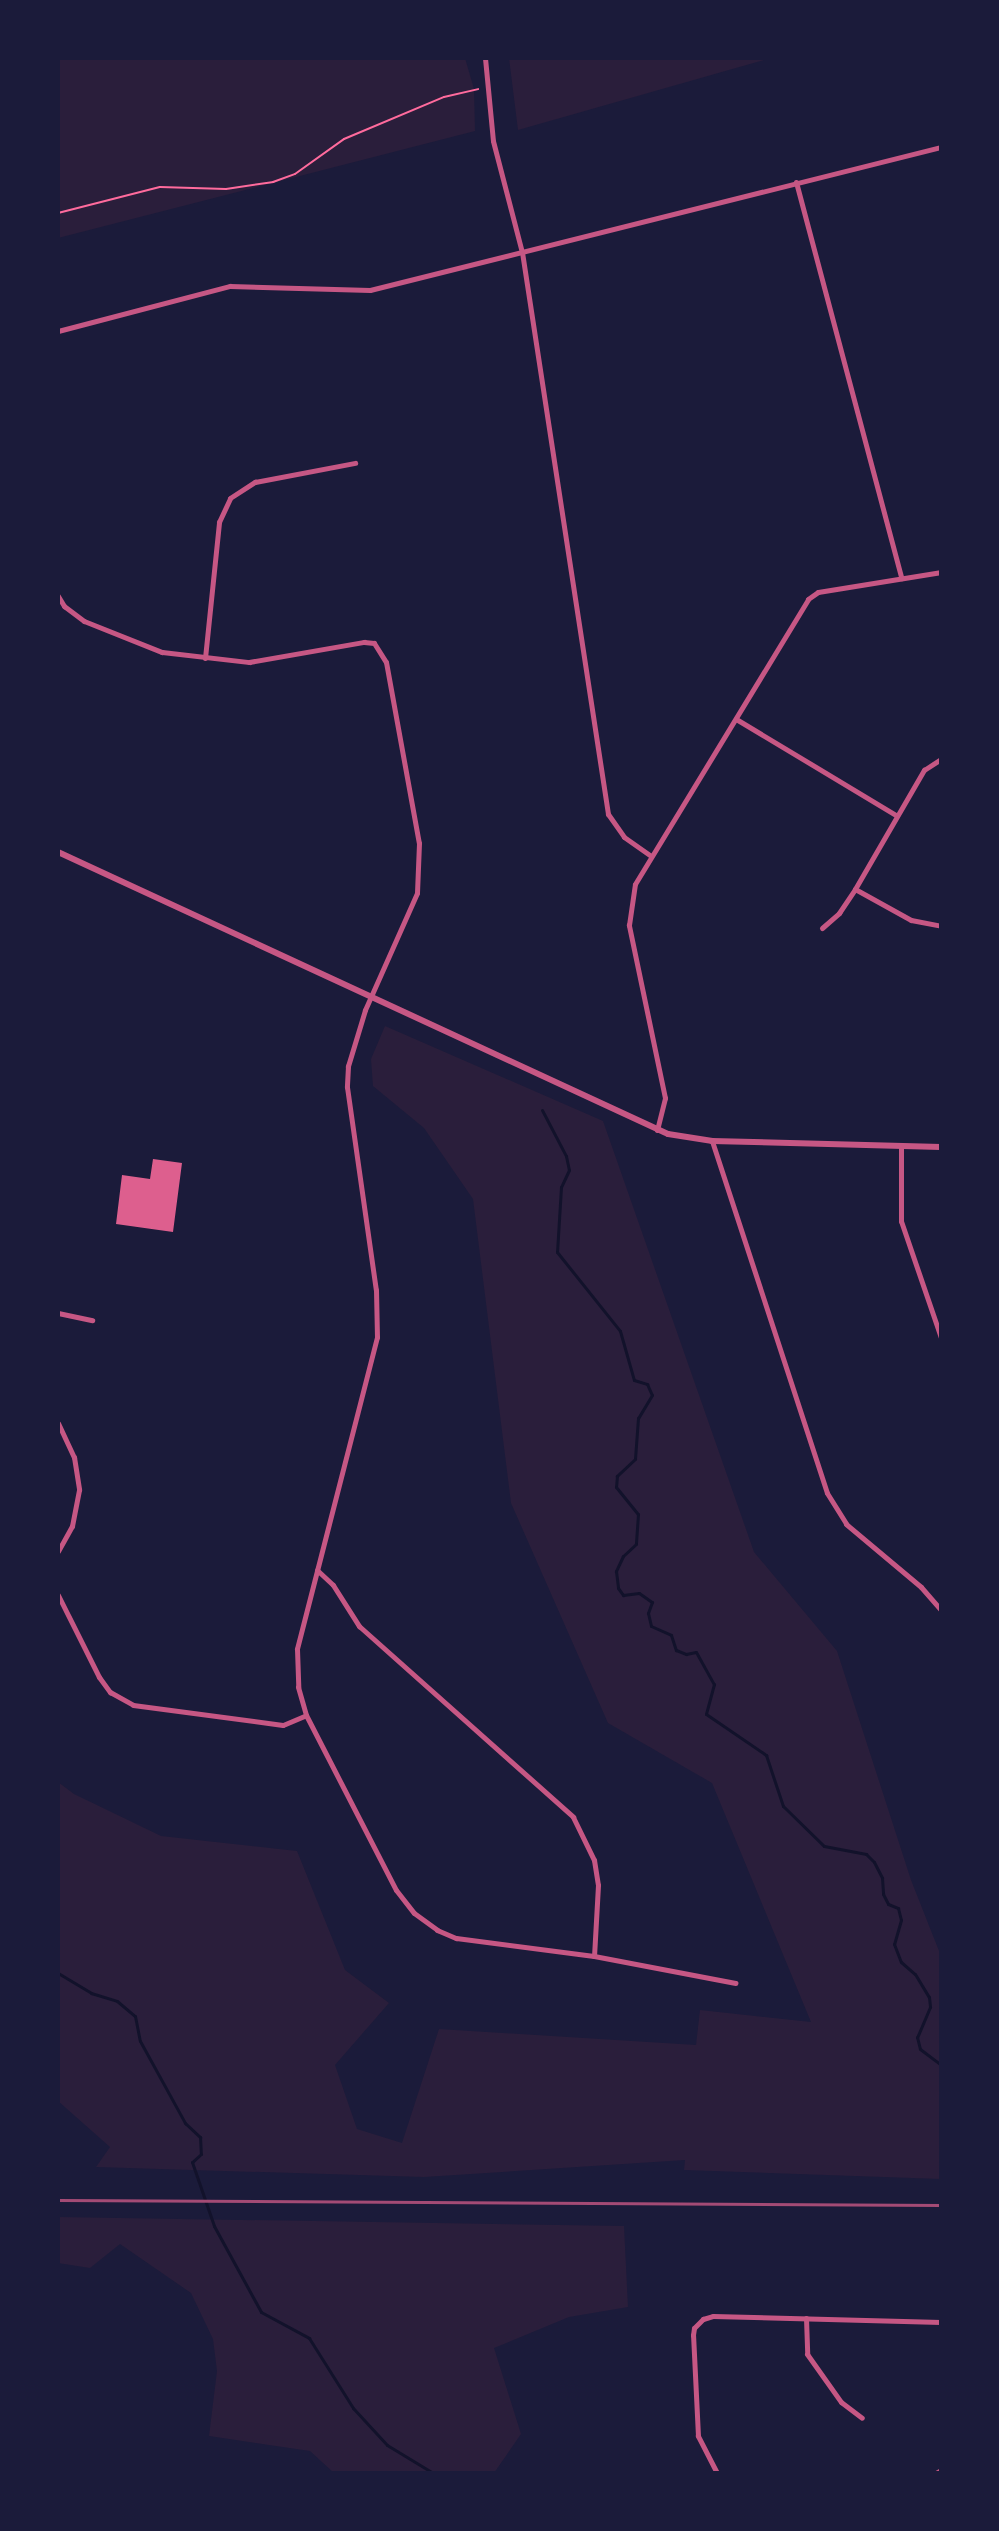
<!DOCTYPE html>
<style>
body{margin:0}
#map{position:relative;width:999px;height:2531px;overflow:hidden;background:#1b1b3a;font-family:Mulish,sans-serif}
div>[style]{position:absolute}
.green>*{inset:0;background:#2a1e3b}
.stream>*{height:3px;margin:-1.5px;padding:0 1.5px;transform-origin:1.5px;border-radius:1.5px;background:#12122b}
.building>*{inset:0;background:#dd5f8e}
.path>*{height:2px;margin:-1px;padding:0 1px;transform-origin:1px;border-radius:1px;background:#ff6b9d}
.minor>*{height:5px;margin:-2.5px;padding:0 2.5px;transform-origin:2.5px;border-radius:2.5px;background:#c65784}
.tertiary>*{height:6px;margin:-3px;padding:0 3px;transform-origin:3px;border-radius:3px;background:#c65784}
.rail>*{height:3px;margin:-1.5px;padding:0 1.5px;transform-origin:1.5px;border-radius:1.5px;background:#a44b75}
span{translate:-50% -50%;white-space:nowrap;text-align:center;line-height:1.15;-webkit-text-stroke:8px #1b1b3a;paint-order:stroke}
.frame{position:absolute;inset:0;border:60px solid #1b1b3a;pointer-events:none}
</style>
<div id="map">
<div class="green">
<i style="clip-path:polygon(58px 58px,465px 58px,474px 89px,475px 131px,58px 238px)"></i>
<i style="clip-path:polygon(509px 58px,771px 58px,518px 130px)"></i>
<i style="clip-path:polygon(385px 1026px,603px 1121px,754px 1552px,837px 1651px,911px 1880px,941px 1956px,941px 2179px,684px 2170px,685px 2160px,424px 2177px,96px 2167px,110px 2147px,58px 2101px,58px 1782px,74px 1794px,161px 1836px,297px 1851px,345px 1970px,389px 2003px,335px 2065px,357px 2129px,402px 2143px,439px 2029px,696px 2045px,700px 2010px,811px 2022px,712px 1783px,608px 1723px,511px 1503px,473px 1199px,424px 1128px,373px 1086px,371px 1059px)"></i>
<i style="clip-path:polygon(58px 2217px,624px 2226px,628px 2307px,569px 2317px,494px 2348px,521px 2434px,494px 2473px,334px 2473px,310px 2451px,209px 2436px,217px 2371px,213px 2339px,191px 2293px,120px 2244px,90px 2268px,58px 2263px)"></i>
</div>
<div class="stream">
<i style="left:542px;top:1110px;width:52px;rotate:62.4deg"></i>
<i style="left:566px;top:1156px;width:14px;rotate:78deg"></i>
<i style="left:569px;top:1170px;width:19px;rotate:115deg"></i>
<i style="left:561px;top:1187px;width:65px;rotate:93.5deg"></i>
<i style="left:557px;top:1252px;width:101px;rotate:51.4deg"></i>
<i style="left:620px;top:1331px;width:51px;rotate:74.1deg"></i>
<i style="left:634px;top:1380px;width:14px;rotate:17deg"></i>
<i style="left:647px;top:1384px;width:12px;rotate:66deg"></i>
<i style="left:652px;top:1395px;width:27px;rotate:121deg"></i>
<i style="left:638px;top:1418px;width:41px;rotate:94.2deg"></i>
<i style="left:635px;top:1459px;width:25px;rotate:137deg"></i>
<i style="left:617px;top:1476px;width:11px;rotate:95deg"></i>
<i style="left:616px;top:1487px;width:35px;rotate:51deg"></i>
<i style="left:638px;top:1514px;width:30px;rotate:94deg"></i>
<i style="left:636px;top:1544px;width:18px;rotate:137deg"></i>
<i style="left:623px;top:1556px;width:17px;rotate:115deg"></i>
<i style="left:616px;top:1571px;width:17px;rotate:83deg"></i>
<i style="left:618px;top:1588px;width:9px;rotate:54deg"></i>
<i style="left:623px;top:1595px;width:16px;rotate:-7deg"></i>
<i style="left:639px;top:1593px;width:16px;rotate:35deg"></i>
<i style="left:652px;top:1602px;width:12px;rotate:110deg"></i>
<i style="left:648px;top:1613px;width:13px;rotate:77deg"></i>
<i style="left:651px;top:1626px;width:22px;rotate:24deg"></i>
<i style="left:671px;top:1635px;width:16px;rotate:72deg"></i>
<i style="left:676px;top:1650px;width:11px;rotate:22deg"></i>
<i style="left:686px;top:1654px;width:10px;rotate:-11deg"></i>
<i style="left:696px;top:1652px;width:37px;rotate:61deg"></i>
<i style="left:714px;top:1684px;width:31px;rotate:105deg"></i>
<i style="left:706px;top:1714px;width:73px;rotate:34.3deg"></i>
<i style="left:766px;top:1755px;width:54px;rotate:71.6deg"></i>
<i style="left:783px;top:1806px;width:57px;rotate:44.3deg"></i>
<i style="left:824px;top:1846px;width:43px;rotate:10.8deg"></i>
<i style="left:866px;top:1854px;width:11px;rotate:45deg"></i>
<i style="left:874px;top:1862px;width:18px;rotate:63deg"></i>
<i style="left:882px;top:1878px;width:16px;rotate:86deg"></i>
<i style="left:883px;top:1894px;width:11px;rotate:63deg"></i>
<i style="left:888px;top:1904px;width:11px;rotate:22deg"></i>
<i style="left:898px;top:1908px;width:12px;rotate:76deg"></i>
<i style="left:901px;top:1920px;width:25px;rotate:106deg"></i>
<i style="left:894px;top:1944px;width:19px;rotate:69deg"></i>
<i style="left:901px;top:1962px;width:18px;rotate:41deg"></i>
<i style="left:915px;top:1974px;width:27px;rotate:59deg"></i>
<i style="left:929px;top:1997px;width:10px;rotate:84deg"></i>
<i style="left:930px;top:2007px;width:33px;rotate:113deg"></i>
<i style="left:917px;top:2037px;width:12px;rotate:76deg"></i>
<i style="left:920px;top:2049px;width:26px;rotate:37deg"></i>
<i style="left:58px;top:1973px;width:39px;rotate:31deg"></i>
<i style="left:91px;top:1993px;width:27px;rotate:17deg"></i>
<i style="left:117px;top:2001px;width:23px;rotate:40deg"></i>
<i style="left:135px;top:2016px;width:25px;rotate:79deg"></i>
<i style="left:140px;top:2041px;width:94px;rotate:61.2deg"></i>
<i style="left:185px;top:2123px;width:21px;rotate:43deg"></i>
<i style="left:200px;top:2137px;width:17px;rotate:87deg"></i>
<i style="left:201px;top:2154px;width:12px;rotate:138deg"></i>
<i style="left:192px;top:2162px;width:68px;rotate:71deg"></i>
<i style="left:214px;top:2226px;width:98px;rotate:61.3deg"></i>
<i style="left:261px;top:2312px;width:55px;rotate:28.4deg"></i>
<i style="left:309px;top:2338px;width:83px;rotate:57.8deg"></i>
<i style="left:353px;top:2408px;width:50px;rotate:47.4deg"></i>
<i style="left:387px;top:2445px;width:54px;rotate:31.3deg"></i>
</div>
<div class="building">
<i style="clip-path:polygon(153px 1159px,182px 1163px,173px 1232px,116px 1224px,122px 1175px,150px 1179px)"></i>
</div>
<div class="path">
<i style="left:58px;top:213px;width:105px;rotate:-14.3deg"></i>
<i style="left:160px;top:187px;width:66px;rotate:1.7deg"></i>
<i style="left:226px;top:189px;width:48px;rotate:-8.5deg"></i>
<i style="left:273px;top:182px;width:23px;rotate:-20deg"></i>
<i style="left:295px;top:174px;width:60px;rotate:-35.5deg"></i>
<i style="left:344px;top:139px;width:108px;rotate:-22.8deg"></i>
<i style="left:444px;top:97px;width:35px;rotate:-13deg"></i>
</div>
<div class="minor">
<i style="left:485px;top:58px;width:83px;rotate:84.5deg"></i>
<i style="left:493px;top:141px;width:115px;rotate:75.4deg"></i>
<i style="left:522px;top:252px;width:569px;rotate:81.3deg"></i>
<i style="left:608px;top:814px;width:28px;rotate:55deg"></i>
<i style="left:624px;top:837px;width:33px;rotate:35deg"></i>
<i style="left:796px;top:182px;width:410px;rotate:75.1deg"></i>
<i style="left:58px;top:331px;width:178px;rotate:-14.7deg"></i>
<i style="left:230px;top:286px;width:140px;rotate:1.6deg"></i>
<i style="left:370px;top:290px;width:589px;rotate:-14.06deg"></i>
<i style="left:58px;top:596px;width:12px;rotate:59deg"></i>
<i style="left:64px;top:606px;width:25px;rotate:37deg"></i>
<i style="left:84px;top:621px;width:84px;rotate:21.7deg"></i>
<i style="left:162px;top:652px;width:88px;rotate:6.6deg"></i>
<i style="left:249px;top:662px;width:117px;rotate:-9.9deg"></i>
<i style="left:364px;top:642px;width:10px;rotate:6deg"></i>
<i style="left:374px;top:643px;width:22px;rotate:58deg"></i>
<i style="left:386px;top:662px;width:184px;rotate:79.7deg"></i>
<i style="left:419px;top:843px;width:50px;rotate:92.3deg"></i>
<i style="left:417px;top:893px;width:128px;rotate:114deg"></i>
<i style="left:365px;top:1010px;width:59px;rotate:106.9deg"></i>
<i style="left:348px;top:1066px;width:21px;rotate:93deg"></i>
<i style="left:347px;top:1087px;width:205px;rotate:81.9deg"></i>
<i style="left:376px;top:1290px;width:47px;rotate:88.8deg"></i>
<i style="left:377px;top:1337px;width:322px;rotate:104.4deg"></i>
<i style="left:297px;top:1649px;width:38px;rotate:88deg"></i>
<i style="left:298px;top:1687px;width:29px;rotate:74deg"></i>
<i style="left:306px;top:1715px;width:197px;rotate:62.8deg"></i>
<i style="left:396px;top:1890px;width:29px;rotate:52deg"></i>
<i style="left:414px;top:1913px;width:29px;rotate:36deg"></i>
<i style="left:437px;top:1930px;width:21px;rotate:23deg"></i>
<i style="left:456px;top:1938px;width:139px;rotate:7.4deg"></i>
<i style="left:594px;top:1956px;width:144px;rotate:10.8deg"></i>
<i style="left:205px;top:658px;width:137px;rotate:-84.1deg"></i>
<i style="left:219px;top:522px;width:26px;rotate:-65deg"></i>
<i style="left:230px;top:498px;width:30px;rotate:-33deg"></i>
<i style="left:255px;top:482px;width:102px;rotate:-10.8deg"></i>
<i style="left:736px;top:719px;width:187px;rotate:31deg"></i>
<i style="left:855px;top:889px;width:64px;rotate:29deg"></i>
<i style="left:911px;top:920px;width:31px;rotate:11deg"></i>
<i style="left:822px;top:928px;width:23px;rotate:-41deg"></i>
<i style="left:839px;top:913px;width:29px;rotate:-56deg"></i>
<i style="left:855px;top:889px;width:138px;rotate:-59.9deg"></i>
<i style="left:924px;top:770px;width:20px;rotate:-33deg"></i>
<i style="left:657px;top:1130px;width:33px;rotate:-76deg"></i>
<i style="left:665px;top:1098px;width:177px;rotate:-101.8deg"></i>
<i style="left:629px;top:925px;width:41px;rotate:-81.7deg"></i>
<i style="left:635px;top:884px;width:333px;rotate:-58.7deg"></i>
<i style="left:808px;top:599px;width:12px;rotate:-35deg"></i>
<i style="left:818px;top:592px;width:125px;rotate:-9.2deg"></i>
<i style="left:712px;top:1141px;width:370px;rotate:71.9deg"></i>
<i style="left:827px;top:1493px;width:36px;rotate:58deg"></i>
<i style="left:846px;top:1524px;width:98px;rotate:40deg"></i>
<i style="left:921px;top:1587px;width:30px;rotate:49deg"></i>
<i style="left:901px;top:1146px;width:75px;rotate:90deg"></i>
<i style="left:901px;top:1221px;width:124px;rotate:71.1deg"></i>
<i style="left:58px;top:1313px;width:35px;rotate:12deg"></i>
<i style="left:58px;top:1423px;width:38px;rotate:65deg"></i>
<i style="left:74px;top:1457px;width:33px;rotate:81deg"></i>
<i style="left:79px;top:1490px;width:37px;rotate:101deg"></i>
<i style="left:72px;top:1526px;width:29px;rotate:119deg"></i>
<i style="left:317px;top:1570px;width:22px;rotate:43deg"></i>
<i style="left:333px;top:1585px;width:49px;rotate:57.6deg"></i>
<i style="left:359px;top:1626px;width:287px;rotate:41.7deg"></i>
<i style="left:573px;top:1817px;width:48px;rotate:64deg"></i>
<i style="left:594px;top:1860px;width:25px;rotate:81deg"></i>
<i style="left:598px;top:1885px;width:71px;rotate:93.2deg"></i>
<i style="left:58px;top:1595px;width:92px;rotate:63.4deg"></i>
<i style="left:99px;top:1677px;width:19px;rotate:54deg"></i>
<i style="left:110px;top:1692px;width:26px;rotate:29deg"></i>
<i style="left:133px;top:1705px;width:151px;rotate:7.6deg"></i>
<i style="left:283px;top:1725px;width:25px;rotate:-23deg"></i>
<i style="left:806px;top:2318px;width:36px;rotate:88deg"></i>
<i style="left:807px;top:2354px;width:59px;rotate:54.7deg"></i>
<i style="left:841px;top:2402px;width:26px;rotate:37deg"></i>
<i style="left:717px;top:2473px;width:42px;rotate:-117.2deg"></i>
<i style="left:698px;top:2436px;width:101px;rotate:-92.8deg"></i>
<i style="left:693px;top:2335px;width:7px;rotate:-82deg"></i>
<i style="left:694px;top:2328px;width:13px;rotate:-45deg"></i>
<i style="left:703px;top:2319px;width:10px;rotate:-17deg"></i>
<i style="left:713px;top:2316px;width:228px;rotate:1.5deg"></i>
<i style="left:936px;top:2473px;width:6px;rotate:-31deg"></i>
</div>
<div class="tertiary">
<i style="left:58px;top:852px;width:672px;rotate:24.81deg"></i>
<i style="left:668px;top:1134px;width:45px;rotate:9deg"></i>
<i style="left:712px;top:1141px;width:229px;rotate:1.5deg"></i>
</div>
<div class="rail">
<i style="left:58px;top:2200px;width:883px;rotate:0.32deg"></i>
</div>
<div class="frame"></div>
</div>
